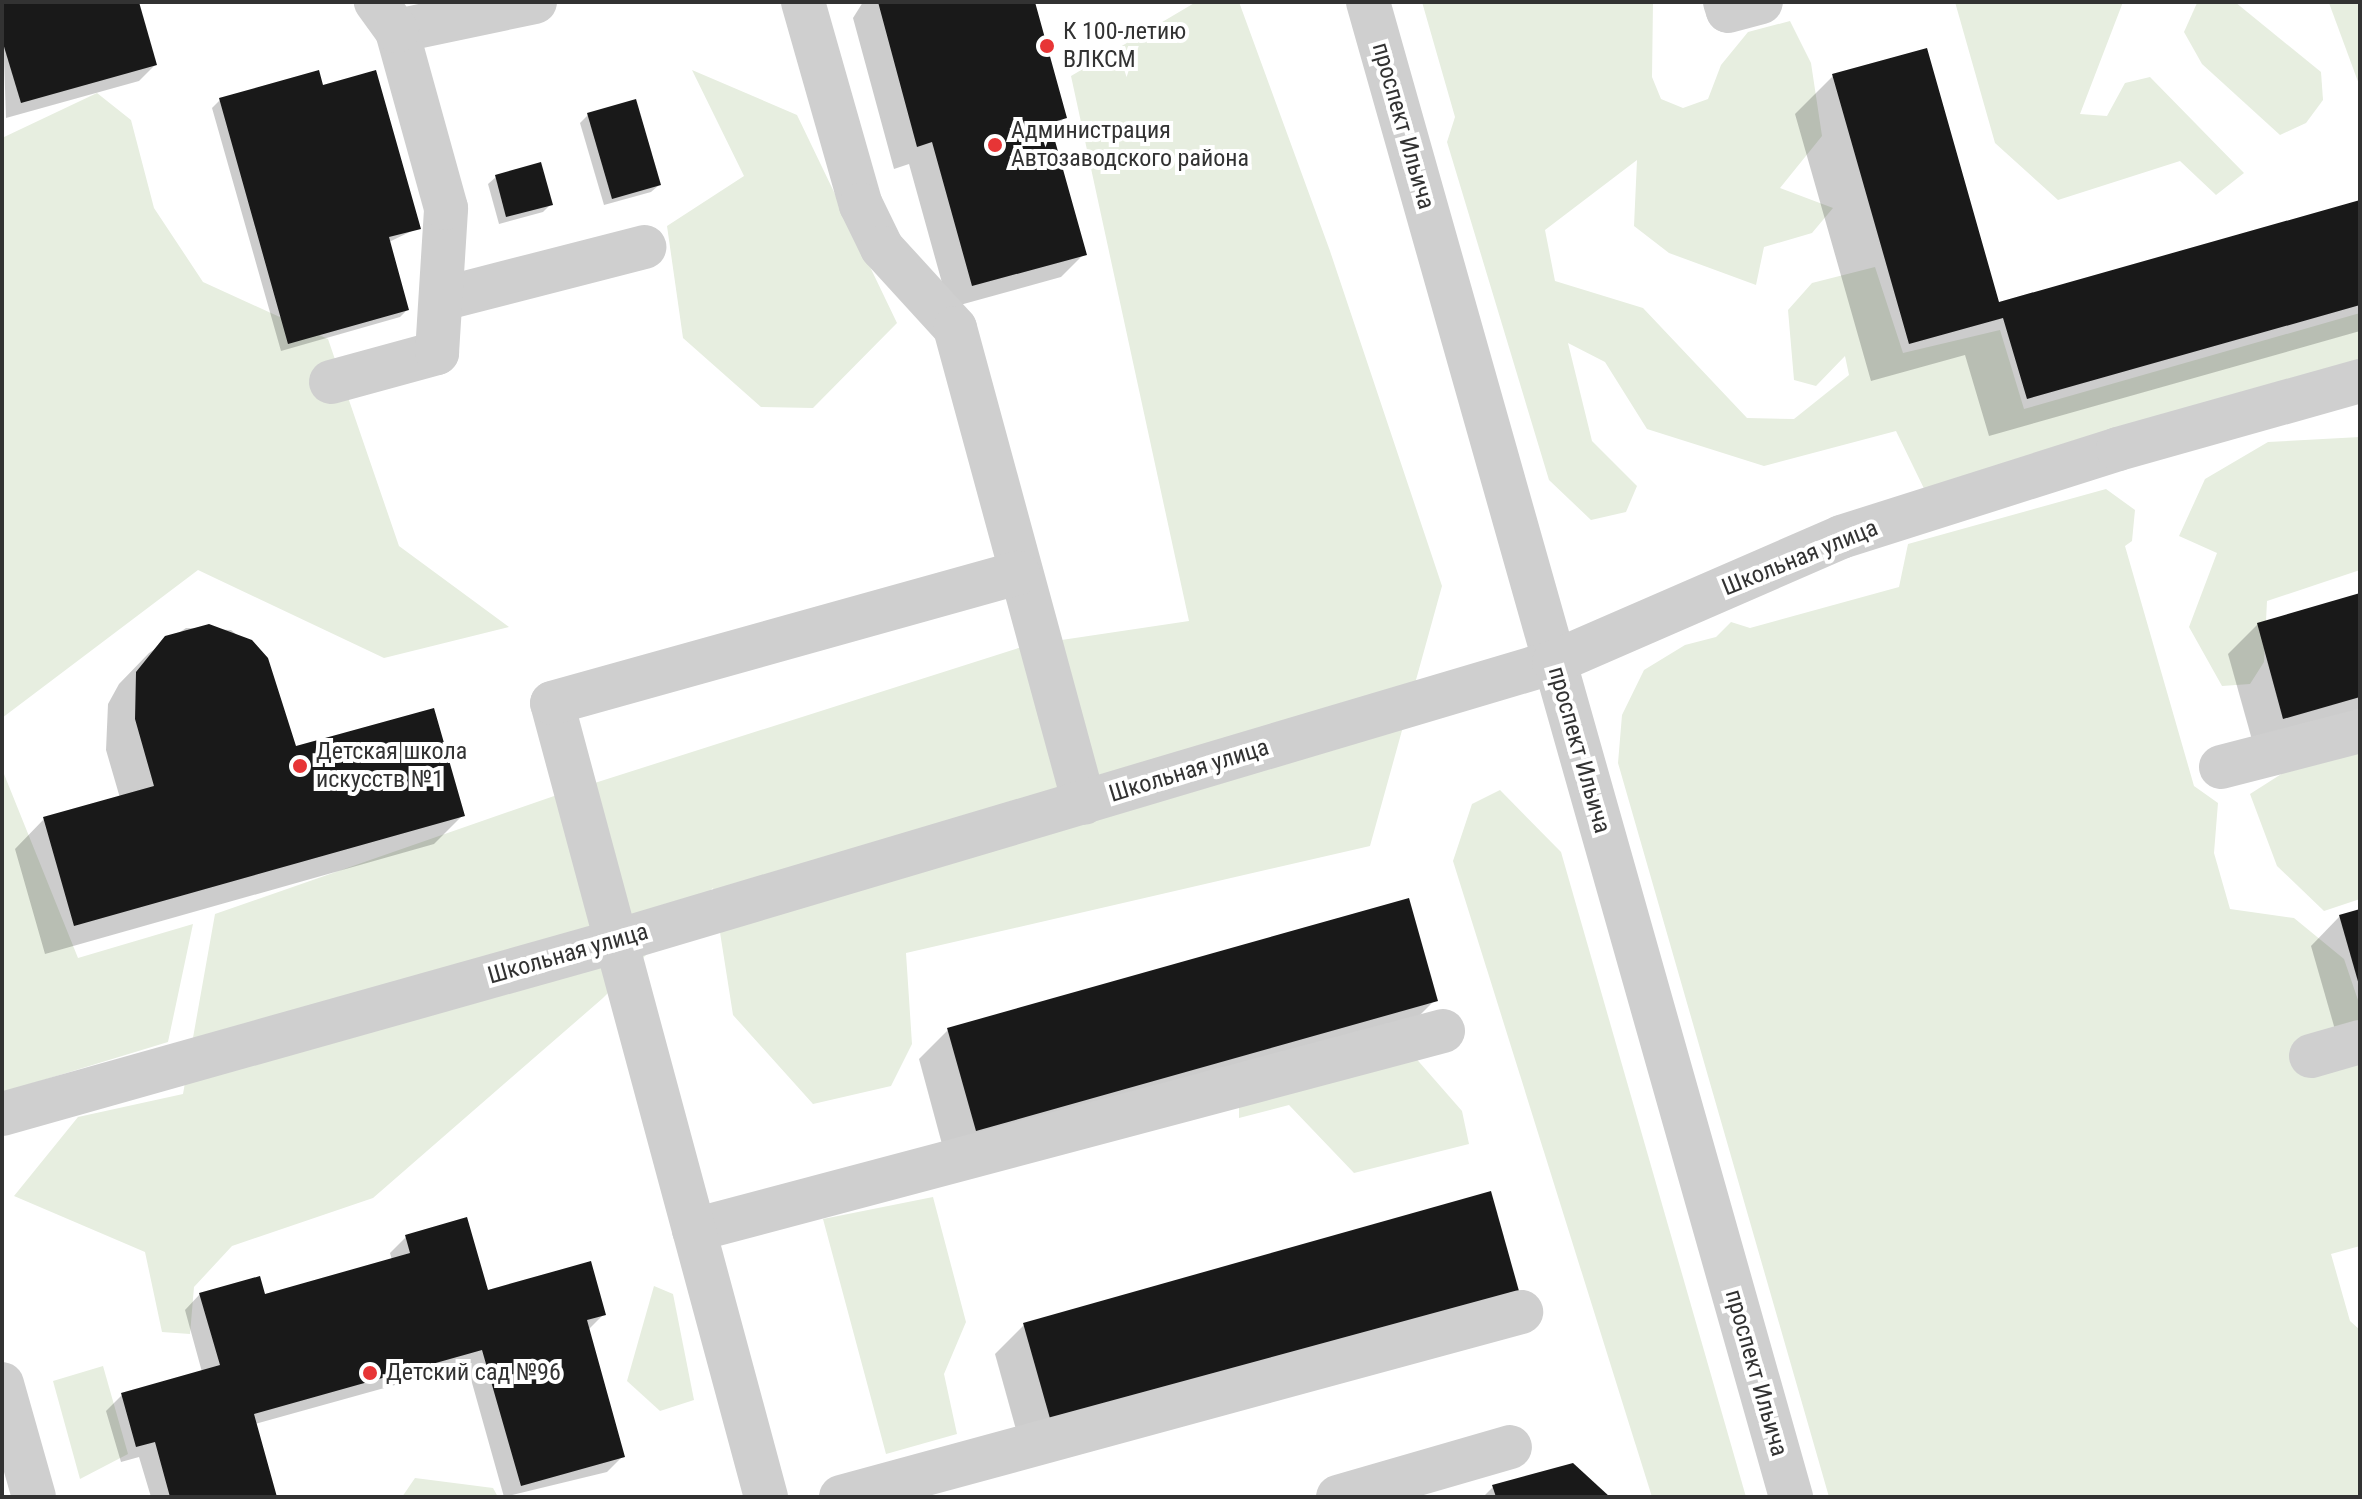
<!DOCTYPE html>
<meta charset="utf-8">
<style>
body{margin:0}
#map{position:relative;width:2362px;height:1499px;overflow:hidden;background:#fff;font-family:"Roboto Condensed",sans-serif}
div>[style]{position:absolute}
.green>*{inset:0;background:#e7eee0}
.shadow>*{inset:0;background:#0003}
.building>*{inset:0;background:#191919}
.minor>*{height:44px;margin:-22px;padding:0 22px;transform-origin:22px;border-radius:22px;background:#cfcfcf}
.dots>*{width:22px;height:22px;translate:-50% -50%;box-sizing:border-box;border:4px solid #fff;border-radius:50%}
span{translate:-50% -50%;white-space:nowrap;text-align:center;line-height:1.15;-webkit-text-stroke:8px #fff;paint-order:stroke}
.poi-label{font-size:24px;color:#323232}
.left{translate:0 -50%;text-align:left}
.street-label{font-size:24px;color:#323232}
.frame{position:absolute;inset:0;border:4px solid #323232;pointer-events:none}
</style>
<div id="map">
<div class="green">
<i style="clip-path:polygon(1196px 2px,1239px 2px,1330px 251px,1442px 586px,1370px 846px,906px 953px,912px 1044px,891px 1086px,813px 1104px,733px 1015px,713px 888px,603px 998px,373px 1198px,232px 1246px,194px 1287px,190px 1334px,162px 1332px,145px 1252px,14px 1196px,78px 1117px,183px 1094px,215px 914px,557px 795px,1028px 645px,1189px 621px,1071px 76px)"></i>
<i style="clip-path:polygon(1422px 2px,1653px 2px,1652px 77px,1661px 99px,1683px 108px,1708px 99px,1721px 65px,1748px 32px,1790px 21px,1811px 63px,1822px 136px,1780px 188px,1833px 208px,1812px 233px,1764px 247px,1756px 285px,1669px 253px,1634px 226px,1637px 160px,1545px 230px,1555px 281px,1643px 308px,1747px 418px,1794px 419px,1849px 375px,1845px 356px,1816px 386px,1794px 380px,1788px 310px,1812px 283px,1875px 267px,1903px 353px,2000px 330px,2024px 409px,2360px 313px,2360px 379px,1931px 503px,1896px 431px,1764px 466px,1647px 429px,1605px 362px,1568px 343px,1592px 441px,1637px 486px,1626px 512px,1591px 520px,1549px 480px,1447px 142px,1455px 117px)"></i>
<i style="clip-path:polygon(1955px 2px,2123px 2px,2080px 114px,2107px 116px,2125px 83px,2150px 77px,2244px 173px,2216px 195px,2180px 161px,2058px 200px,1995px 143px)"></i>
<i style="clip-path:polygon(2235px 2px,2321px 72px,2323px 100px,2306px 123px,2280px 135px,2202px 64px,2184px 32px,2197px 3px)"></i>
<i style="clip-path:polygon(2360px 2px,2360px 87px,2329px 3px)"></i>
<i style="clip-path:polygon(692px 70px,797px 115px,897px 323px,813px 408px,761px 407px,683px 338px,667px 226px,744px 176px)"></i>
<i style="clip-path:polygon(97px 93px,131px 120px,154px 208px,203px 282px,328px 339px,399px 546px,509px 627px,384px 658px,198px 570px,2px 718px,2px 138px)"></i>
<i style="clip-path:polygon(2360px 437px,2360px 570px,2267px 601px,2264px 662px,2250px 684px,2222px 686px,2189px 627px,2217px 553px,2179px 536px,2205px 479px,2268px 442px)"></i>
<i style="clip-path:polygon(2106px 489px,2135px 510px,2132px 541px,2125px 546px,2194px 786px,2218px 803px,2214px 853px,2230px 909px,2294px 918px,2344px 959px,2360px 1006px,2360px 1246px,2331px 1254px,2350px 1321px,2360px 1330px,2360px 1497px,1829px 1497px,1618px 763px,1622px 715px,1644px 670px,1685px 645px,1716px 637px,1731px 622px,1750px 628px,1899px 587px,1908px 544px)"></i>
<i style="clip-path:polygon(2360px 724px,2360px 899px,2324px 911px,2277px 866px,2250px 794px)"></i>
<i style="clip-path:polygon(2px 769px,78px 958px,193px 924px,168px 1042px,4px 1092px)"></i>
<i style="clip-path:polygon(1500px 790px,1561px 852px,1746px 1497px,1652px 1497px,1453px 861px,1472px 804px)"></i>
<i style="clip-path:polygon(1392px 1031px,1462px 1111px,1469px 1144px,1354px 1173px,1289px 1105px,1239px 1118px,1239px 1076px)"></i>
<i style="clip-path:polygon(933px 1197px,966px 1322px,944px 1374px,957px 1434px,886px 1454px,823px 1219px)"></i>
<i style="clip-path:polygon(654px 1286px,673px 1294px,694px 1400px,660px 1411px,627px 1381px)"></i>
<i style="clip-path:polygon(103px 1366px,128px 1454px,80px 1479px,53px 1381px)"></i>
<i style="clip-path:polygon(415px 1478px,493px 1488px,498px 1497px,402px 1497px)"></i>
</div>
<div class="shadow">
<i style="clip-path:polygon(2px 2px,137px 2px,155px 65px,139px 81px,6px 118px)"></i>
<i style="clip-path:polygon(863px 2px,1033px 2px,1065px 117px,1051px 132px,1084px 254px,1061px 277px,949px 308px,909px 164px,894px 169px,853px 18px)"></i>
<i style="clip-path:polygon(1833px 76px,1998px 305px,2360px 202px,2360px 331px,1989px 436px,1965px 355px,1871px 381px,1795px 114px)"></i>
<i style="clip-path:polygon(322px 87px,418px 228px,389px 242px,407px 310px,400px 317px,281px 351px,212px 108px,220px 100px)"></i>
<i style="clip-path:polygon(588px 115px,659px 185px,651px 192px,604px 205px,580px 123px)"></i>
<i style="clip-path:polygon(496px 177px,551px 204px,543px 212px,499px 224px,488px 184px)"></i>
<i style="clip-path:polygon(2360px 595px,2360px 717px,2254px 747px,2228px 654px,2258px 624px)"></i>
<i style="clip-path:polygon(186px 628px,231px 630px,266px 659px,294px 749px,463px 815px,434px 844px,45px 954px,15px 849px,44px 819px,120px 798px,106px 750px,108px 704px,119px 684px,149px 653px)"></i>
<i style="clip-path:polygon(2360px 911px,2360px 1042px,2340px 1047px,2311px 946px,2340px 916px)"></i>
<i style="clip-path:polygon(1435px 1000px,1406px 1029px,946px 1159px,919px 1059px,948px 1030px)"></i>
<i style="clip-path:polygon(1490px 1194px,1022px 1451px,995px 1354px,1024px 1325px)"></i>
<i style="clip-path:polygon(406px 1237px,486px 1292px,604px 1314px,587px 1331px,623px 1456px,607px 1472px,504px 1497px,467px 1365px,255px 1424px,275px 1497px,151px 1497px,139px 1457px,121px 1462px,106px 1411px,122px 1395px,202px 1372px,185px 1310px,200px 1294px,263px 1297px,392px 1260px,390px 1253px)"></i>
<i style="clip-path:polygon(1573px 1465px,1607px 1497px,1483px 1497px,1493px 1487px)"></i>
</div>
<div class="building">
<i style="clip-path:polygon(2px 2px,139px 2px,157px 65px,21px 103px,2px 40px)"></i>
<i style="clip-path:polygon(878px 2px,1035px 2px,1067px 118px,1050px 123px,1087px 255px,972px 286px,932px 142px,917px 147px)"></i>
<i style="clip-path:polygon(1927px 48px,1999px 302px,2360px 200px,2360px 305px,2027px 399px,2003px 318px,1909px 344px,1832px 74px)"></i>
<i style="clip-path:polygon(319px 70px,323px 85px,376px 70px,421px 229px,389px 237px,409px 310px,288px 344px,219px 98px)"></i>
<i style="clip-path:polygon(636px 99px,661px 185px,612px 199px,587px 113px)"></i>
<i style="clip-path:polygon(541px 162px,553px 205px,506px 217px,495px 175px)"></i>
<i style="clip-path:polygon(2360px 593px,2360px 697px,2283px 719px,2257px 623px)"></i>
<i style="clip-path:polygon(209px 624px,252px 640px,268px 658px,296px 746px,434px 708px,465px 816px,74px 926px,43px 817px,154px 786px,135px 719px,136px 672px,165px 636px)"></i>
<i style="clip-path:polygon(1409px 898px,1438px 1001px,976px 1131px,947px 1028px)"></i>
<i style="clip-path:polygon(2360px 909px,2360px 985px,2359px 985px,2339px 915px)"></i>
<i style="clip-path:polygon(1491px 1191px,1519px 1291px,1051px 1422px,1023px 1323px)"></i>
<i style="clip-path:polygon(467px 1217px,488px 1290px,591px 1261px,606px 1315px,587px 1320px,625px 1457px,521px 1486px,482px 1350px,254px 1414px,277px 1497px,170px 1497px,155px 1442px,136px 1447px,121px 1393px,220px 1365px,199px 1293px,260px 1276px,265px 1294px,410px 1253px,405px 1235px)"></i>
<i style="clip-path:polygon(1573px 1463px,1610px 1497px,1496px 1497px,1492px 1485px)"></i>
</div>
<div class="minor">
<i style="left:803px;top:2px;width:211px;rotate:74.1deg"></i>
<i style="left:861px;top:205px;width:48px;rotate:64deg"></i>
<i style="left:882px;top:248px;width:108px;rotate:47.6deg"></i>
<i style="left:955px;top:328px;width:492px;rotate:74.8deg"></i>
<i style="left:1368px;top:2px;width:1554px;rotate:74.2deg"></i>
<i style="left:1725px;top:2px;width:9px;rotate:72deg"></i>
<i style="left:1728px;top:11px;width:34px;rotate:-15deg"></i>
<i style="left:397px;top:31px;width:141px;rotate:-11.9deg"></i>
<i style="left:442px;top:299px;width:209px;rotate:-14.4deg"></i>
<i style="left:331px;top:382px;width:110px;rotate:-15.3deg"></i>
<i style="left:437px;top:353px;width:145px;rotate:-86.4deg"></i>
<i style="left:446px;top:208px;width:184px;rotate:-105.5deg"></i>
<i style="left:397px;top:31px;width:36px;rotate:-126deg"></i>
<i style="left:2221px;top:767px;width:144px;rotate:-14.5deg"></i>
<i style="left:2311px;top:1056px;width:51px;rotate:-15.9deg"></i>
<i style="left:2px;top:1114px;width:635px;rotate:-15.72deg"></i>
<i style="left:613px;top:942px;width:982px;rotate:-16.57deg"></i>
<i style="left:1554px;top:662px;width:313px;rotate:-23.5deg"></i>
<i style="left:1841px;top:537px;width:291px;rotate:-17.6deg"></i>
<i style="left:2118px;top:449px;width:251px;rotate:-15.7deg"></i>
<i style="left:694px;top:1230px;width:775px;rotate:-14.88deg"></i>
<i style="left:2px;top:1384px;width:117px;rotate:74.2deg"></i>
<i style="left:766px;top:1497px;width:822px;rotate:-105.08deg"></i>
<i style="left:552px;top:703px;width:484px;rotate:-15.6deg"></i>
<i style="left:841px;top:1497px;width:705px;rotate:-15.22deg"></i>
<i style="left:1338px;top:1497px;width:179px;rotate:-16.2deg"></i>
</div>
<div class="dots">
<i style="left:1047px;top:46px;background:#e73536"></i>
<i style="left:995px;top:145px;background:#e73536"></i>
<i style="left:300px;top:766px;background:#e73536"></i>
<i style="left:370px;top:1373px;background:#e73536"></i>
</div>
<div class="poi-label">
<span class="left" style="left:1063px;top:46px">К 100-летию<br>ВЛКСМ</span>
<span class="left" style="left:1011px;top:145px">Администрация<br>Автозаводского района</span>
<span class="left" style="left:316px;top:766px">Детская школа<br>искусств №1</span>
<span class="left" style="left:386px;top:1373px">Детский сад №96</span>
</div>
<div class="street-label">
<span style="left:1403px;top:126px;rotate:74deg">проспект Ильича</span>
<span style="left:1800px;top:558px;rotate:-22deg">Школьная улица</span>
<span style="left:1579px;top:750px;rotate:74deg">проспект Ильича</span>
<span style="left:1189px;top:771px;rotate:-17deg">Школьная улица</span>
<span style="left:568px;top:954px;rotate:-16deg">Школьная улица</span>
<span style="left:1756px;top:1373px;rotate:74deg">проспект Ильича</span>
</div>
<div class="frame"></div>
</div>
